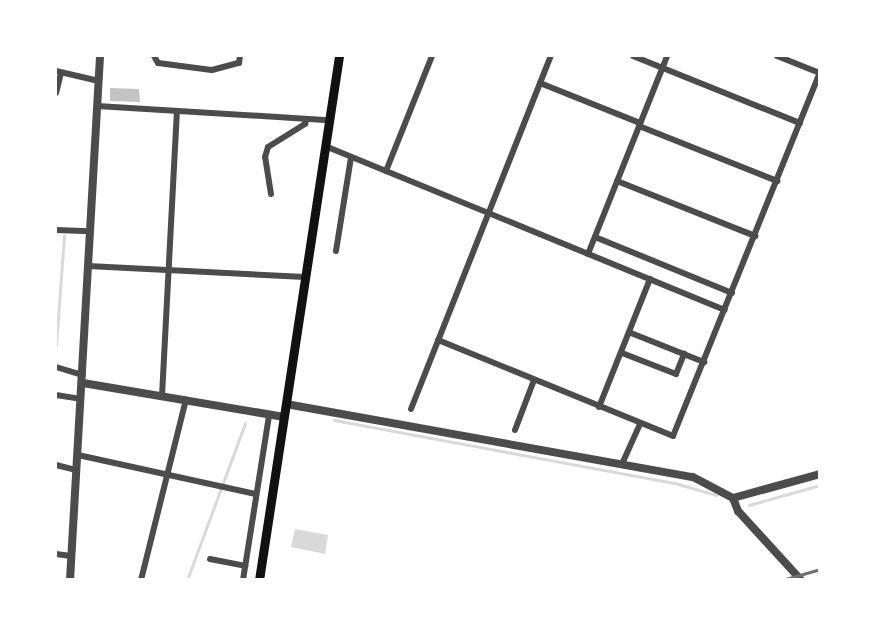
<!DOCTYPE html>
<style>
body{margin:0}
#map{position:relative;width:875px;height:635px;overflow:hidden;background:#fff;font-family:Ubuntu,sans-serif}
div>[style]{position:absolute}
.water>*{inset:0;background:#d9d9d9}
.stream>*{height:3px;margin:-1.5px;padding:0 1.5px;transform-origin:1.5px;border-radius:1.5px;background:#d9d9d9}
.building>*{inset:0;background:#c4c4c4}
.minor>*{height:6px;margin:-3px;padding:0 3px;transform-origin:3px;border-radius:3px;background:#4c4c4c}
.tertiary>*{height:8px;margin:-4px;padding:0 4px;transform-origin:4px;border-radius:4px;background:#4c4c4c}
.primary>*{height:9px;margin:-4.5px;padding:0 4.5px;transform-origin:4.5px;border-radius:4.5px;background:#111}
.rail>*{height:3px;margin:-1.5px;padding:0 1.5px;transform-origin:1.5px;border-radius:1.5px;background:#707070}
span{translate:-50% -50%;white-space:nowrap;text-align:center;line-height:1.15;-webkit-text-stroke:4.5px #fff;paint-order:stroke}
.frame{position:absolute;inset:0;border:57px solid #fff;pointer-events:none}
</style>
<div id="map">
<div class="water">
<i style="clip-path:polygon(295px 529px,328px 535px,325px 554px,291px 547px)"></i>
</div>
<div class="stream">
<i style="left:56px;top:345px;width:110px;rotate:-85.8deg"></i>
<i style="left:334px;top:420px;width:350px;rotate:10.5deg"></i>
<i style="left:678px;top:484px;width:40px;rotate:16deg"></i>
<i style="left:749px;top:505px;width:74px;rotate:-15.7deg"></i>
<i style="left:187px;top:580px;width:167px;rotate:-69.7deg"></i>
</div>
<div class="building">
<i style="clip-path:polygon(110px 88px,139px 89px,140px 102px,110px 101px)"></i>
</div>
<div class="minor">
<i style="left:154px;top:56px;width:8px;rotate:60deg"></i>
<i style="left:158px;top:63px;width:54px;rotate:7.4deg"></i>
<i style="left:212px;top:70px;width:28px;rotate:-15deg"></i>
<i style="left:239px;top:63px;width:7px;rotate:-82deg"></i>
<i style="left:633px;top:56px;width:180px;rotate:21.9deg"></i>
<i style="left:777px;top:56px;width:46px;rotate:21.6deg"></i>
<i style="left:56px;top:71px;width:44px;rotate:13.1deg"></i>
<i style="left:540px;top:83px;width:108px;rotate:21.8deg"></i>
<i style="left:56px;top:93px;width:21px;rotate:-76deg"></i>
<i style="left:97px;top:106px;width:232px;rotate:3.5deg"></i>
<i style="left:639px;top:126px;width:149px;rotate:21.7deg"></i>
<i style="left:325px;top:146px;width:432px;rotate:22.3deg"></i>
<i style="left:386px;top:171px;width:124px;rotate:-68.2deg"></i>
<i style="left:617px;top:181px;width:149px;rotate:21.7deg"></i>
<i style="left:271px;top:194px;width:37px;rotate:-99deg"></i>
<i style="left:265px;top:157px;width:10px;rotate:-73deg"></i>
<i style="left:268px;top:147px;width:44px;rotate:-31.9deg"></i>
<i style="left:305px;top:124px;width:5px;rotate:-79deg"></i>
<i style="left:56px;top:230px;width:34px;rotate:2deg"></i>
<i style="left:595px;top:237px;width:148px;rotate:22.2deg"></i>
<i style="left:336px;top:251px;width:95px;rotate:-80.9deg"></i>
<i style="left:588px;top:254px;width:213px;rotate:-68.2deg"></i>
<i style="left:88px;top:266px;width:217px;rotate:2.9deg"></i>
<i style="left:631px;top:333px;width:79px;rotate:21.7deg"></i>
<i style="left:438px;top:340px;width:254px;rotate:22.2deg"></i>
<i style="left:673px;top:436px;width:392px;rotate:-68deg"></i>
<i style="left:622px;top:353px;width:58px;rotate:21.3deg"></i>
<i style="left:676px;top:374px;width:22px;rotate:-68deg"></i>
<i style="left:56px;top:367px;width:28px;rotate:17deg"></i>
<i style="left:56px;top:395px;width:25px;rotate:9deg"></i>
<i style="left:162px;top:396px;width:285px;rotate:-87deg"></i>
<i style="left:599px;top:407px;width:138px;rotate:-68.3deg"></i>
<i style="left:411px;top:409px;width:380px;rotate:-68.4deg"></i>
<i style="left:515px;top:430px;width:53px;rotate:-69.2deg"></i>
<i style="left:78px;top:455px;width:182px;rotate:12.4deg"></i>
<i style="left:622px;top:464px;width:44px;rotate:-65.8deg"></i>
<i style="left:56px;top:465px;width:21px;rotate:14deg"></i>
<i style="left:56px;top:554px;width:15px;rotate:8deg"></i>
<i style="left:210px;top:559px;width:36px;rotate:11deg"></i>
<i style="left:141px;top:580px;width:186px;rotate:-76deg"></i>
<i style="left:243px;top:580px;width:167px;rotate:-81deg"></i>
</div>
<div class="tertiary">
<i style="left:83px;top:383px;width:204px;rotate:9.6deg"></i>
<i style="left:286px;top:404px;width:413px;rotate:10.2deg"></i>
<i style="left:693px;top:477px;width:45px;rotate:27.7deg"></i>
<i style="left:733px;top:498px;width:14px;rotate:69deg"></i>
<i style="left:738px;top:511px;width:93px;rotate:47.6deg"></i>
<i style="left:733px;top:498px;width:90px;rotate:-15.4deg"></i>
<i style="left:70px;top:580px;width:525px;rotate:-86.72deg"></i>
</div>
<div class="primary">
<i style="left:259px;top:580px;width:530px;rotate:-81.32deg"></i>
</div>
<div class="rail">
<i style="left:782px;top:580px;width:40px;rotate:-16deg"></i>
</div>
<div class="frame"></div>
</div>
